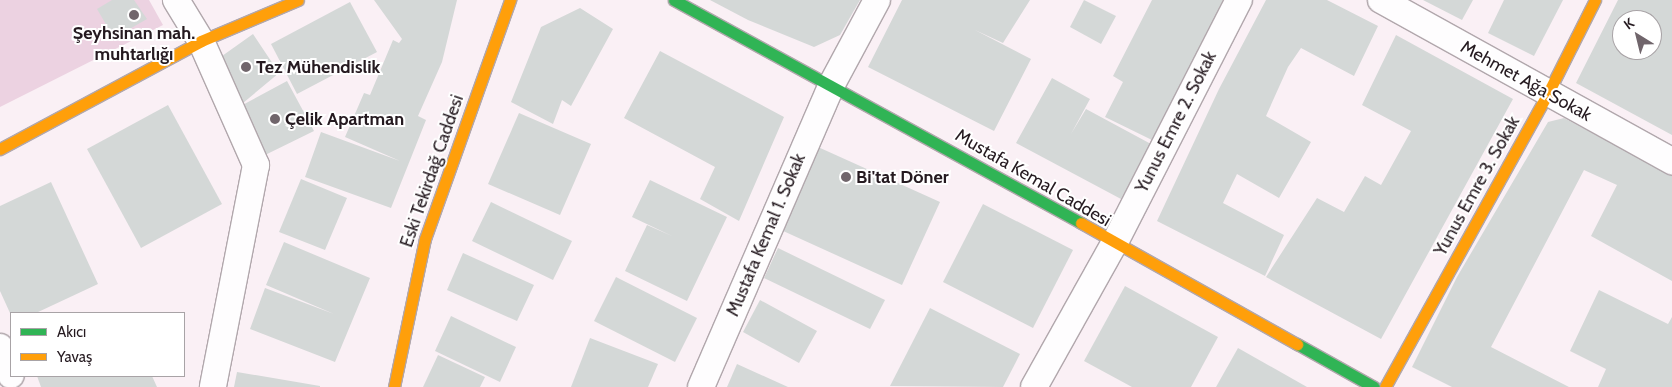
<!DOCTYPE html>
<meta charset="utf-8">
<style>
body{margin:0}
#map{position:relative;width:1672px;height:387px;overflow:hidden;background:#faf0f5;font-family:Cabin,sans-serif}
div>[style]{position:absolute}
.green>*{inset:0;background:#ecd2e1}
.building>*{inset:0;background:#d4d8d7}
.roads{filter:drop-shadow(1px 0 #b1a7ac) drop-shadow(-1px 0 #b1a7ac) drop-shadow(0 1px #b1a7ac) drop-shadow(0 -1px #b1a7ac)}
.street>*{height:26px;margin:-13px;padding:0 13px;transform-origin:13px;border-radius:13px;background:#fefdfe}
.fast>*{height:11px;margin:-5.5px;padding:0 5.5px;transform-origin:5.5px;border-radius:5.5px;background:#30b455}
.slow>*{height:11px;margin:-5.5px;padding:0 5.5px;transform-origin:5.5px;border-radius:5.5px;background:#ff9f0a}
.dots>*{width:14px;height:14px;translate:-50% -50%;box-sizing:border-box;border:2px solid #fff;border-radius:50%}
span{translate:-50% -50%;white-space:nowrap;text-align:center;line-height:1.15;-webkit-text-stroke:4px #fff;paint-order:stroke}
.poi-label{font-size:18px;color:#251a20;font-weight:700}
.left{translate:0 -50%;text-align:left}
.street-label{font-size:18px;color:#251a20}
.legend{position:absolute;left:10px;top:312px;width:175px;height:65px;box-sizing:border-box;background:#fff;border:1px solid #a8a3a6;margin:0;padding:6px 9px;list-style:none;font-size:15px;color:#251a20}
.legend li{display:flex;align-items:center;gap:10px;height:25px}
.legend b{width:25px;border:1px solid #a8a3a6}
.north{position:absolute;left:1612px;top:10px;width:50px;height:50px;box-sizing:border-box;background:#fff;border:1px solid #a8a3a6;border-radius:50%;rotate:324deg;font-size:14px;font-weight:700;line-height:20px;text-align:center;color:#251a20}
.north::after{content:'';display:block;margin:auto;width:18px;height:22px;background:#70656b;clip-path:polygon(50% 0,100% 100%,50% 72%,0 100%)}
</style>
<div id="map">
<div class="green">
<i style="clip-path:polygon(0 0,149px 0,163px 25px,0 107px)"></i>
</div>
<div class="building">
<i style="clip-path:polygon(112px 0,134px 0,147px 19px,114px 38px,97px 9px)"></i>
<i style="clip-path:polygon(374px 0,457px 0,442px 62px,418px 116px,426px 120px,391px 208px,305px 177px,321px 132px,400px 161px,345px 137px,364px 93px,370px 95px,393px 40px,399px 43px,402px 39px)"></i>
<i style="clip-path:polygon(710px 0,860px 0,840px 35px,814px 47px,748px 20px)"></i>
<i style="clip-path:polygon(902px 0,1030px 0,1003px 43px,975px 30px,1031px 59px,994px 131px,868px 67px)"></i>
<i style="clip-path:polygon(1084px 0,1116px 16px,1101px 44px,1070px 27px)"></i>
<i style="clip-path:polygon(1152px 0,1223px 0,1154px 141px,1105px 117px,1123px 82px,1113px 76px)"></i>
<i style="clip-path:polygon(1266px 0,1327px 0,1378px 26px,1354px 76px,1301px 48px,1288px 67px,1266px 116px,1311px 142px,1279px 198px,1237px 174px,1223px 203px,1284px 235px,1265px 276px,1157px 221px,1219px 89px)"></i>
<i style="clip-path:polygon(1423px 0,1473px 0,1462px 20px)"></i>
<i style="clip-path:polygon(1504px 0,1563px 0,1534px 56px,1488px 33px)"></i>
<i style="clip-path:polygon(evenodd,1618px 0,1672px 0,1672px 135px,1576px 83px,1618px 0,1622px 20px,1652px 20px,1652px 50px,1622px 50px,1622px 20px)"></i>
<i style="clip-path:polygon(350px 2px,377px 52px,297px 94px,271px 44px)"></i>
<i style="clip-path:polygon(580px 8px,613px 29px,571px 106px,562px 100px,553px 124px,511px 102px,541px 27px)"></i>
<i style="clip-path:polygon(253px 34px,279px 73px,237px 108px,287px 81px,314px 131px,261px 157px,237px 108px,215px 61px)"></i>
<i style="clip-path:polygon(1396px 35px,1513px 99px,1381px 339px,1266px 277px,1317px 198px,1344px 212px,1365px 176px,1381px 185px,1411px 131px,1362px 105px)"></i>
<i style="clip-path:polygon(660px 51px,784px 117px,739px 221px,700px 199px,715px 167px,624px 118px)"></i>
<i style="clip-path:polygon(1052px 78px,1090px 99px,1071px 134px,1086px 109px,1151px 144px,1121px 199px,1016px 143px)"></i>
<i style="clip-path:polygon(168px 105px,222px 204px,141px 248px,87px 149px)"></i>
<i style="clip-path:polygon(519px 113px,591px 144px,560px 215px,488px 184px)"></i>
<i style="clip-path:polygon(1564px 118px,1672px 175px,1672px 281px,1591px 236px,1617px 185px,1584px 170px,1491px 347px,1569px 387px,1452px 387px,1412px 367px,1457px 277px,1548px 122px)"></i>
<i style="clip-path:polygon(818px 147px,940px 202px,902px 285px,781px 230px)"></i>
<i style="clip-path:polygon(301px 179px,347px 198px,325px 250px,279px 232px)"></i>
<i style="clip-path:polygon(650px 180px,727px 217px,687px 301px,625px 271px,647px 225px,672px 236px,632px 217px)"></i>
<i style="clip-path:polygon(51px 182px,98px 284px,36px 313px,10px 313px,0 291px,0 206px)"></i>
<i style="clip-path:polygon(491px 202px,572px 241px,553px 280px,472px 241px)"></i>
<i style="clip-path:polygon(983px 204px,1073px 250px,1033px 328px,943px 282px)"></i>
<i style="clip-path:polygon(284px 242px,370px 278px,335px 362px,250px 329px,265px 288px,334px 314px,266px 285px)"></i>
<i style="clip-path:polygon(778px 248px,885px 300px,870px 329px,764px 278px)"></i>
<i style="clip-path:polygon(463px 253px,534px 285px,517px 321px,447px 290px)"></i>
<i style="clip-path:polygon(616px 277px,697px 318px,675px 362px,594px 321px)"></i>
<i style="clip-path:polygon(1125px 286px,1218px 337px,1191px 387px,1132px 387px,1084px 361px)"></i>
<i style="clip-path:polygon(1599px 290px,1668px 324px,1672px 317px,1672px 387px,1598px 387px,1606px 369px,1570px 351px)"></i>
<i style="clip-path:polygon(760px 300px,817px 331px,799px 363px,743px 332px)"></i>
<i style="clip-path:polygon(930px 308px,1020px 354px,1003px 387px,890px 386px)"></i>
<i style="clip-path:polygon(451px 316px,516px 347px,500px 382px,435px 351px)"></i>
<i style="clip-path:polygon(590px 338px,658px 364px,648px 387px,571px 387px)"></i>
<i style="clip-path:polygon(1238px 348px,1307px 387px,1216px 387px)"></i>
<i style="clip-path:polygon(438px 355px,485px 377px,480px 387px,423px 387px)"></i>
<i style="clip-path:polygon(737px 364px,788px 387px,727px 387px)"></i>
<i style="clip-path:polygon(237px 372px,320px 386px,320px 387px,234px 387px)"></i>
<i style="clip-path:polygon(37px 376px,152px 376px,157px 387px,41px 387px)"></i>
</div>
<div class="roads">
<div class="street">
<i style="left:176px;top:0;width:48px;rotate:58.6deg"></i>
<i style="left:201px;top:41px;width:136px;rotate:66.1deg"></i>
<i style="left:256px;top:165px;width:226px;rotate:101deg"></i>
<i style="left:1381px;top:0;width:333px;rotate:29deg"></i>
<i style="left:0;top:347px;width:30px;rotate:69deg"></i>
<i style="left:701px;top:387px;width:330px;rotate:-66.6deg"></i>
<i style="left:832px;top:84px;width:95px;rotate:-61.8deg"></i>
<i style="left:1034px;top:387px;width:164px;rotate:-60.8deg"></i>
<i style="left:1114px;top:244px;width:274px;rotate:-62.9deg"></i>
</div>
<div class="fast">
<i style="left:674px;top:0;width:464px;rotate:28.7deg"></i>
<i style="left:1297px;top:344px;width:88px;rotate:29.2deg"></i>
</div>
<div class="slow">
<i style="left:0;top:149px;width:228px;rotate:-28.2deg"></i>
<i style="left:201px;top:41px;width:105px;rotate:-22.9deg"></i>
<i style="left:1081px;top:223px;width:248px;rotate:29.3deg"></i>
<i style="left:394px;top:387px;width:151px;rotate:-78.2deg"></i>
<i style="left:425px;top:239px;width:254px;rotate:-70.4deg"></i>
<i style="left:1385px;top:387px;width:336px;rotate:-61deg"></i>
<i style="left:1548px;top:93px;width:104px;rotate:-63.2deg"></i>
</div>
</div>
<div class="dots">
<i style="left:134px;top:15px;background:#70656b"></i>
<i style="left:246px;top:67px;background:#70656b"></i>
<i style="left:275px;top:119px;background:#70656b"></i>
<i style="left:846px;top:177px;background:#70656b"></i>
</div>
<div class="poi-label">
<span style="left:134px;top:44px">Şeyhsinan mah.<br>muhtarlığı</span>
<span class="left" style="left:256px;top:67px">Tez Mühendislik</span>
<span class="left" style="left:285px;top:119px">Çelik Apartman</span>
<span class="left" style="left:856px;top:177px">Bi'tat Döner</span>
</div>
<div class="street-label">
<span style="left:1526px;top:81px;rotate:29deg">Mehmet Ağa Sokak</span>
<span style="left:1176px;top:122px;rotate:-63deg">Yunus Emre 2. Sokak</span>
<span style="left:432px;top:171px;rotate:-71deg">Eski Tekirdağ Caddesi</span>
<span style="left:1033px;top:178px;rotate:30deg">Mustafa Kemal Caddesi</span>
<span style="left:1477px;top:186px;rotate:-61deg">Yunus Emre 3. Sokak</span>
<span style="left:766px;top:235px;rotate:-67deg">Mustafa Kemal 1. Sokak</span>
</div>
<ul class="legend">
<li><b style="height:6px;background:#30b455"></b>Akıcı</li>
<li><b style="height:6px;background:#ff9f0a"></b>Yavaş</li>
</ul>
<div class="north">K</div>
</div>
